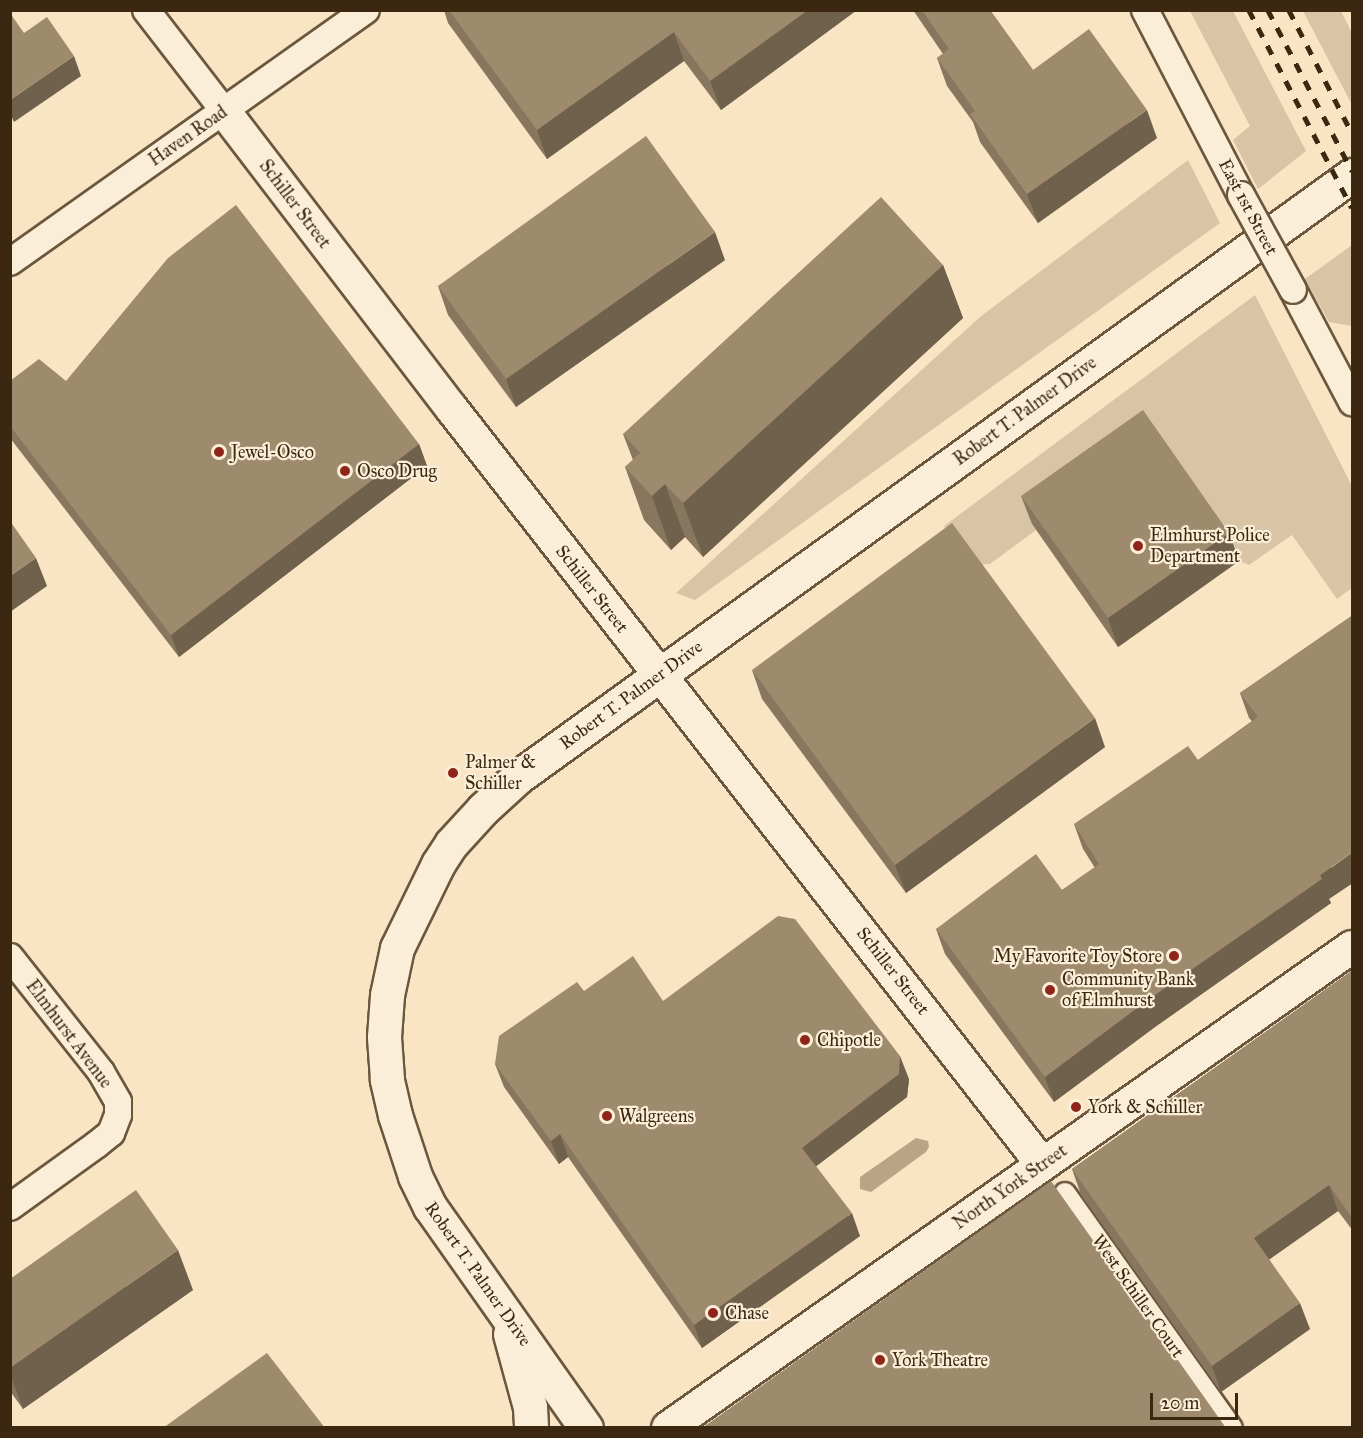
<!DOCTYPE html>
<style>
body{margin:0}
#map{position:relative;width:1363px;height:1438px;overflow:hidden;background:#f9e5c3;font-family:"IM FELL Great Primer",serif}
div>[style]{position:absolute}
.green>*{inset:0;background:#d9c5a5}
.water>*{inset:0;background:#b9a586}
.roads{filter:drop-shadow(2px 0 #6b573d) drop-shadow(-2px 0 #6b573d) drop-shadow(0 2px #6b573d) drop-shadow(0 -2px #6b573d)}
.pedestrian>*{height:20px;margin:-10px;padding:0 10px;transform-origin:10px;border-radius:10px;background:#fbeed8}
.minor>*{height:26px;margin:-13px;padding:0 13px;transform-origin:13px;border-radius:13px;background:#fbeed8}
.tertiary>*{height:32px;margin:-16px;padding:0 16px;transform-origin:16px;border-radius:16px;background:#fbeed8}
.secondary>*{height:33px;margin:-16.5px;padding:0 16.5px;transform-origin:16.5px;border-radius:16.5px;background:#fbeed8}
.rail>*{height:4.5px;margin-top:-2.25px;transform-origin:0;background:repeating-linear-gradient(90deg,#3c2810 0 10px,transparent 0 20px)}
.bridges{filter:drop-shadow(2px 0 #6b573d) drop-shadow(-2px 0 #6b573d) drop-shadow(0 2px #6b573d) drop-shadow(0 -2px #6b573d)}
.minor-bridge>*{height:26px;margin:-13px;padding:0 13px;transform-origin:13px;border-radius:13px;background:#fbeed8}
.wall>*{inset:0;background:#88775e}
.shaded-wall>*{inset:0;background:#6f614c}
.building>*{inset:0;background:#9e8a6d}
.dots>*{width:16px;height:16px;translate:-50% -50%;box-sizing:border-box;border:3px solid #fbeed8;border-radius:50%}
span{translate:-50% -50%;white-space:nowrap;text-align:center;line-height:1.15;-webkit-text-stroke:4.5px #fbeed8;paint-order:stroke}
.street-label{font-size:18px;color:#3c2810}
.poi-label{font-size:18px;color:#3c2810}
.left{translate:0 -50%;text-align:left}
.right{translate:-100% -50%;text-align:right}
.frame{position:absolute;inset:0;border:12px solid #3c2810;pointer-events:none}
.scale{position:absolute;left:1150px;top:1393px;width:88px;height:27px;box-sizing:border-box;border:3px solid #3c2810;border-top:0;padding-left:8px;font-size:18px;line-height:21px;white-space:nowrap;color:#3c2810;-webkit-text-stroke:4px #fbeed8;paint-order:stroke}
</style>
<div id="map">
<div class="green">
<i style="clip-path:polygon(1190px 11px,1233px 11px,1306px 151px,1258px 189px,1233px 140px,1250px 126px)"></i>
<i style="clip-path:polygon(1303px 11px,1341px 11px,1352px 33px,1352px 105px)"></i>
<i style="clip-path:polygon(1188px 160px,1220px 223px,695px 600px,676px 593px,980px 317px)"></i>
<i style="clip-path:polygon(1352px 245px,1352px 326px,1329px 322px,1305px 279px)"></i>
<i style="clip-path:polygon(1255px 295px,1352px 486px,1352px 588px,1337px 599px,1292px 535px,1249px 565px,1240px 561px,1153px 439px,1032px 524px,1036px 530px,990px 564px,971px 565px,944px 526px)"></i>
</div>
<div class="water">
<i style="clip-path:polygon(916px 1138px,928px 1141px,929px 1147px,926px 1152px,871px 1192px,860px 1189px,860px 1177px)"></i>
</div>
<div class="roads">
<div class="pedestrian">
<i style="left:1065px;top:1193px;width:288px;rotate:54.6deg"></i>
</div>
<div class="minor">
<i style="left:146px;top:10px;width:128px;rotate:52.3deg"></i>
<i style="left:1145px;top:10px;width:208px;rotate:62.6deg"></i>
<i style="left:10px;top:262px;width:436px;rotate:-35.3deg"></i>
<i style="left:1293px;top:290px;width:127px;rotate:62.2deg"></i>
<i style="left:10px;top:957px;width:147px;rotate:51.6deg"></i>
<i style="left:101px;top:1072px;width:34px;rotate:60deg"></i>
<i style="left:118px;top:1102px;width:13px;rotate:90deg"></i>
<i style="left:118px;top:1115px;width:19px;rotate:111deg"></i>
<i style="left:111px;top:1133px;width:19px;rotate:141deg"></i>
<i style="left:96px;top:1145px;width:106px;rotate:144.2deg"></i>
</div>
<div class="tertiary">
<i style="left:224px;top:111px;width:375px;rotate:52.6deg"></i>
<i style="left:452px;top:409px;width:958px;rotate:51.99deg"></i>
<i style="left:668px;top:1428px;width:836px;rotate:-35.12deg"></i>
</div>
<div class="secondary">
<i style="left:510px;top:1334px;width:76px;rotate:74.7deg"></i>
<i style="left:530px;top:1407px;width:21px;rotate:87deg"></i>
<i style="left:586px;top:1428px;width:271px;rotate:-125.2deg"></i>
<i style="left:430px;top:1207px;width:34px;rotate:-116deg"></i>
<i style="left:415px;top:1176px;width:64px;rotate:-108.2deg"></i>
<i style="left:395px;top:1115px;width:37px;rotate:-103deg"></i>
<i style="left:387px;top:1079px;width:42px;rotate:-94.1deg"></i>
<i style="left:384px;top:1037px;width:42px;rotate:-85.9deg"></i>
<i style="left:387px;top:995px;width:48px;rotate:-78deg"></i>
<i style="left:397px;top:948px;width:93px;rotate:-64deg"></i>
<i style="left:438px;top:864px;width:24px;rotate:-57deg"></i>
<i style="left:451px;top:844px;width:47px;rotate:-47.6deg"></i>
<i style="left:483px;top:809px;width:47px;rotate:-42.4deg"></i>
<i style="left:518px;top:777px;width:1029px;rotate:-35.82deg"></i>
</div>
</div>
<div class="rail">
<i style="left:1249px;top:10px;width:223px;rotate:62.5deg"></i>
<i style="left:1268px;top:10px;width:182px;rotate:62.4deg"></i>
<i style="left:1289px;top:10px;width:138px;rotate:62.9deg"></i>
</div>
<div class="bridges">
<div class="minor-bridge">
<i style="left:1241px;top:195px;width:108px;rotate:61.3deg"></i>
</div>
</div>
<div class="wall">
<i style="clip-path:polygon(444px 10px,857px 10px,721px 110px,684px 61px,547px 159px,448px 23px)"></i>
<i style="clip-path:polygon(913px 10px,990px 10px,1033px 70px,1157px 138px,1038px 223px,980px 142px,973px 122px,947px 86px,937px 58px,943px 54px)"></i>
<i style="clip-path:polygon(725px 260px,516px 407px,448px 315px,438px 286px)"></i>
<i style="clip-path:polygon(943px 265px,963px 318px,703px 557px,685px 537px,671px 550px,644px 520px,625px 467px,633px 460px,623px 434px)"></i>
<i style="clip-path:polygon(10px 381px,66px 381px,419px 444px,427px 466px,179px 657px,10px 438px)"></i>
<i style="clip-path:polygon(1021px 496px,1229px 533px,1239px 561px,1118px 647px,1032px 524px)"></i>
<i style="clip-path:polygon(1353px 615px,1329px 899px,1331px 903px,1155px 1027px,1054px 1102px,945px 954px,936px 929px,1062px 890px,1095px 868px,1083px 849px,1074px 824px,1198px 760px,1252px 721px,1249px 718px,1240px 693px)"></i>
<i style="clip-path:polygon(752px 670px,1105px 747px,906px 893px,762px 699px)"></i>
<i style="clip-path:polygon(1353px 970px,1353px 1231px,1338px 1211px,1269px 1259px,1310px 1329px,1221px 1392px,1081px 1195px,1072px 1169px)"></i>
<i style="clip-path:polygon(584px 991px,663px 1001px,909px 1079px,907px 1097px,816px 1166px,860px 1236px,702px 1348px,568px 1157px,559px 1164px,504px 1087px,495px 1064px)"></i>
<i style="clip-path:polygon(10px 1279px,193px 1290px,23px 1409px,10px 1391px)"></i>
</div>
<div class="shaded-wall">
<i style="clip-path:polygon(808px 10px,857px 10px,721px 110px,710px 81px)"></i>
<i style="clip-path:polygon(674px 32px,684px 61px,547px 159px,537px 130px)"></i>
<i style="clip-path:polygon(74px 56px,81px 76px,14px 122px,10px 113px,10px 100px)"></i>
<i style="clip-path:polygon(1147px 110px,1157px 138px,1038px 223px,1027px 194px)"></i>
<i style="clip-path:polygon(715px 232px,725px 260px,516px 407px,506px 379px)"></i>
<i style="clip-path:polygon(943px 265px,963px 318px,703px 557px,683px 503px)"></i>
<i style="clip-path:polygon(419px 444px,427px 466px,179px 657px,171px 635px)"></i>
<i style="clip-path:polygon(665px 484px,685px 537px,671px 550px,652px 496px)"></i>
<i style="clip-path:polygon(1229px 533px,1239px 561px,1118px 647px,1108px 618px)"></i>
<i style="clip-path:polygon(36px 558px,47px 586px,10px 612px,10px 576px)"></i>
<i style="clip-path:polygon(1095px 718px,1105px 747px,906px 893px,895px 865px)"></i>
<i style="clip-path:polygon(1353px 852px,1353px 883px,1329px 899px,1331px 903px,1155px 1027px,1054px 1102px,1045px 1077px,1145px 1002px)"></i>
<i style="clip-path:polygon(900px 1056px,909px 1079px,907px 1097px,810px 1171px,802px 1148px)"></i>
<i style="clip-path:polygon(560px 1134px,568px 1157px,559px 1164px,551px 1141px)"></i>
<i style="clip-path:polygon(1329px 1185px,1338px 1211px,1263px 1264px,1254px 1238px)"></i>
<i style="clip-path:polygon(852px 1213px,860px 1236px,702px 1348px,694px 1325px)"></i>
<i style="clip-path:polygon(178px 1250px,193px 1290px,23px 1409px,10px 1374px,10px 1368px)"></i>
<i style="clip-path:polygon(1300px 1303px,1310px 1329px,1221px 1392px,1212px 1366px)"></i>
</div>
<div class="building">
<i style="clip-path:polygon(449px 10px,808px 10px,710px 81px,674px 32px,537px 130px)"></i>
<i style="clip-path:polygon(922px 10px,990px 10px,1033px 70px,1089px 29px,1147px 110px,1027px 194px,970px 114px,975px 111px,937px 58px,949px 49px)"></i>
<i style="clip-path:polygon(10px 13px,24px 33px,47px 17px,74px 56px,10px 100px)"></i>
<i style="clip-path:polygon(646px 136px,715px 232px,506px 379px,438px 286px)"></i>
<i style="clip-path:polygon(881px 197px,943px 265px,683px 503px,665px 484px,652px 496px,625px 467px,640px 453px,623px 434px)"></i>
<i style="clip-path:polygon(236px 205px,419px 444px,171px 635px,10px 426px,10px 381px,39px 359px,66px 381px,168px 258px)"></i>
<i style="clip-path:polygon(1143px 410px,1229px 533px,1108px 618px,1021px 496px)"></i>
<i style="clip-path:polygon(10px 521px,36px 558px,10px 576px)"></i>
<i style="clip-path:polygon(952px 523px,1095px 718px,895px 865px,752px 670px)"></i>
<i style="clip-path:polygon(1353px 615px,1353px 852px,1320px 875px,1322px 879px,1145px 1002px,1045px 1077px,936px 929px,1036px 854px,1062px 890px,1099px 864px,1074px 824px,1188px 746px,1198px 760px,1258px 717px,1240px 693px)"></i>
<i style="clip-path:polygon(778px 916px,795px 919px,900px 1056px,899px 1074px,802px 1148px,852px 1213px,694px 1325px,560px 1134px,551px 1141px,495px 1064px,499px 1036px,577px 982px,584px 991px,633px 956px,663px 1001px)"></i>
<i style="clip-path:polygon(1353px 970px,1353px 1219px,1329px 1185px,1254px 1238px,1300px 1303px,1212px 1366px,1072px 1169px)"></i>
<i style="clip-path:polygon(1051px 1181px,1226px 1428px,702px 1428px)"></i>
<i style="clip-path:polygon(136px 1190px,178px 1250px,10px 1368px,10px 1279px)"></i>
<i style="clip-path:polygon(267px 1353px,325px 1428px,163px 1428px)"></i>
</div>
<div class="dots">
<i style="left:219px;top:452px;background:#8f2418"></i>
<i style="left:345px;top:471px;background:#8f2418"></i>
<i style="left:1138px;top:546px;background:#8f2418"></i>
<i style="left:453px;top:773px;background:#8f2418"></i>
<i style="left:1174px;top:956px;background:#8f2418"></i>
<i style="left:1050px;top:990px;background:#8f2418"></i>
<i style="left:805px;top:1040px;background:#8f2418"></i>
<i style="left:1076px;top:1107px;background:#8f2418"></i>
<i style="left:607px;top:1116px;background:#8f2418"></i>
<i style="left:713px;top:1313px;background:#8f2418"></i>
<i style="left:880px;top:1360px;background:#8f2418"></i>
</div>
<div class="street-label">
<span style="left:188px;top:136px;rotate:-35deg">Haven Road</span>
<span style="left:295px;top:204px;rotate:53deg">Schiller Street</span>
<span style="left:1248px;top:207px;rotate:62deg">East 1st Street</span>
<span style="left:1025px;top:411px;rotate:-36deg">Robert T. Palmer Drive</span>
<span style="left:592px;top:589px;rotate:52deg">Schiller Street</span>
<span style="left:631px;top:695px;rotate:-36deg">Robert T. Palmer Drive</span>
<span style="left:893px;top:971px;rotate:52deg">Schiller Street</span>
<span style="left:69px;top:1034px;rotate:53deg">Elmhurst Avenue</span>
<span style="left:1010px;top:1187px;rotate:-35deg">North York Street</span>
<span style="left:478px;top:1274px;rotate:55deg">Robert T. Palmer Drive</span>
<span style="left:1138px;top:1296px;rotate:55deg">West Schiller Court</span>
</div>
<div class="poi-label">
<span class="left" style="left:231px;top:452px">Jewel-Osco</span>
<span class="left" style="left:357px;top:471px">Osco Drug</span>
<span class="left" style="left:1150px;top:546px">Elmhurst Police<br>Department</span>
<span class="left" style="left:465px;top:773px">Palmer &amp;<br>Schiller</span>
<span class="right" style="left:1162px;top:956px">My Favorite Toy Store</span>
<span class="left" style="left:1062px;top:990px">Community Bank<br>of Elmhurst</span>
<span class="left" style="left:817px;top:1040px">Chipotle</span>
<span class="left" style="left:1088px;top:1107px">York &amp; Schiller</span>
<span class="left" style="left:619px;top:1116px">Walgreens</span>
<span class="left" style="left:725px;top:1313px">Chase</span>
<span class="left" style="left:892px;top:1360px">York Theatre</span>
</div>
<div class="frame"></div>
<div class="scale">20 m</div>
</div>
